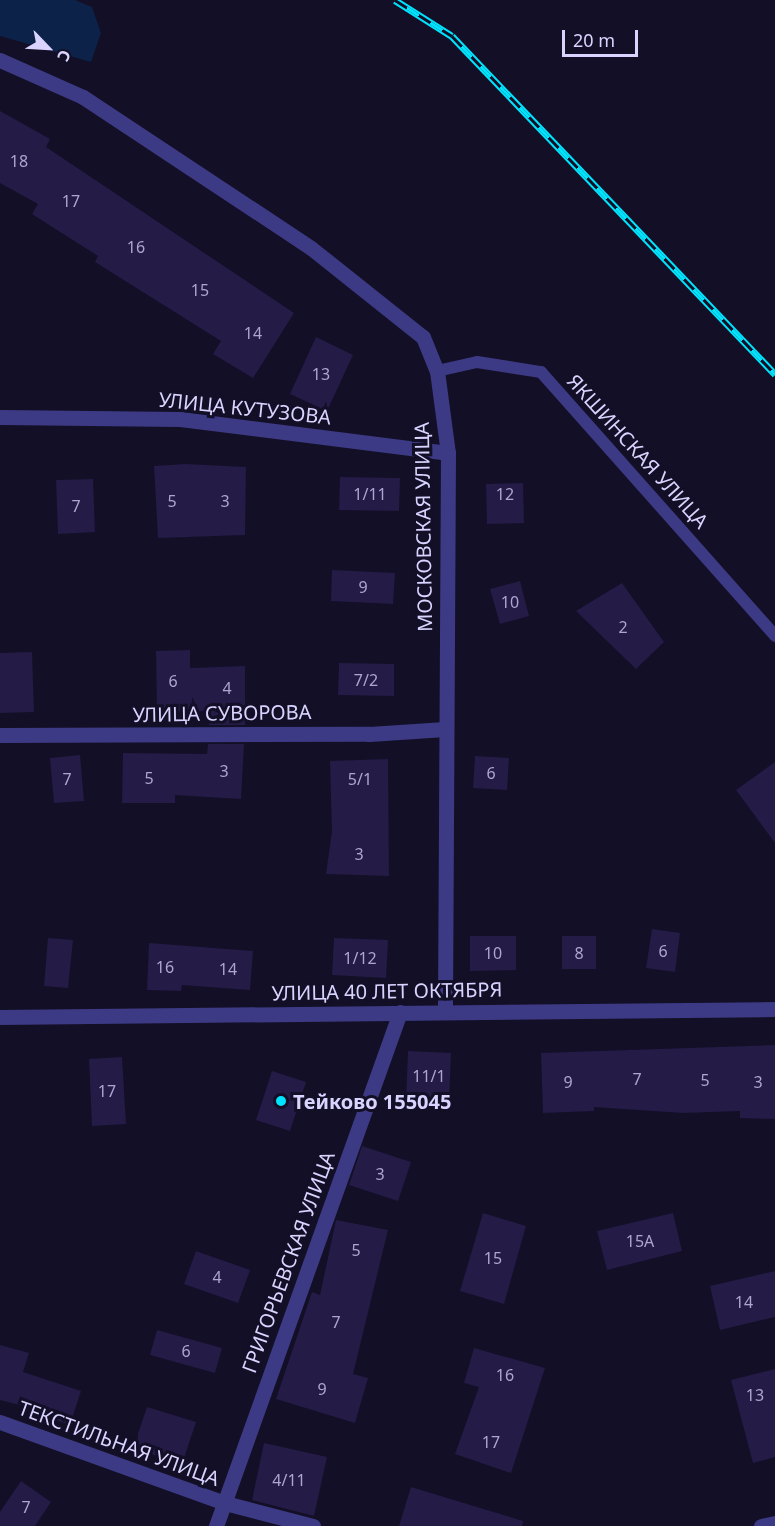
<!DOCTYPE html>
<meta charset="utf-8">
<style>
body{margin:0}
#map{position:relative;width:775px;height:1526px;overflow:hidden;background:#130f26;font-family:"Noto Sans",sans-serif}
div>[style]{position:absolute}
.water>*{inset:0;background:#0c2248}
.building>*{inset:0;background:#241b47}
.service>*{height:12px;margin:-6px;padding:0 6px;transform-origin:6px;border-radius:6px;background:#3d3a85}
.minor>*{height:15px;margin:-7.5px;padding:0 7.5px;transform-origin:7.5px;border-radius:7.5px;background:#3d3a85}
.tertiary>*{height:15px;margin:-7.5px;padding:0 7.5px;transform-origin:7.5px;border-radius:7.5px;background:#3d3a85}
.rail>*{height:7px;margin-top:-3.5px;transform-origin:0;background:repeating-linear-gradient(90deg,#130f26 0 14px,#00e5ff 0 28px);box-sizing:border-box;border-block:2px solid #00e5ff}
.dots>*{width:16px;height:16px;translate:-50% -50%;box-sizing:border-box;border:3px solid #130f26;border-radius:50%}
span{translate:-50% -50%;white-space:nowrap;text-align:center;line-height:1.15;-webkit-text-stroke:6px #130f26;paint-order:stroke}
.number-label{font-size:16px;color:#aca6d1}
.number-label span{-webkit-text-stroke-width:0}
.street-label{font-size:20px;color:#d9d4ff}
.poi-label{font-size:20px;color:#d9d4ff;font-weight:700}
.left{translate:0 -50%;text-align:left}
.north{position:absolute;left:18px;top:18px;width:60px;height:60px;-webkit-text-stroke:4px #130f26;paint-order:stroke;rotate:115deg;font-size:16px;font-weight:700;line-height:24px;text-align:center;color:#d9d4ff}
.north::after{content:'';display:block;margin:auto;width:21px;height:27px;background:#d9d4ff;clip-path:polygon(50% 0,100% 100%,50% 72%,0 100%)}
.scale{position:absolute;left:562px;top:30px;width:76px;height:27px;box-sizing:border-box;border:3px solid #d9d4ff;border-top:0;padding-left:8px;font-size:18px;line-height:21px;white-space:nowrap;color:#d9d4ff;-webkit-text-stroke:4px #130f26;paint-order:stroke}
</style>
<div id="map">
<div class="water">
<i style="clip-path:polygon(0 0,75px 0,92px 7px,101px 33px,91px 62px,0 36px)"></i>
</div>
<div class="building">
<i style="clip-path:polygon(0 111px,50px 139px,46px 147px,294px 313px,253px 378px,213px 354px,221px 341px,95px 262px,98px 256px,32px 214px,38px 204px,0 183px)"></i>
<i style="clip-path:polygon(316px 337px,353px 355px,327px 411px,290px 394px)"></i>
<i style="clip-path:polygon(185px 464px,246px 467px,245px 535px,158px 538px,154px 466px)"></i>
<i style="clip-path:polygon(340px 477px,400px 478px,399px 511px,339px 510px)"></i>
<i style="clip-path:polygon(93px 479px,95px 532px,58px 534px,56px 480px)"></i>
<i style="clip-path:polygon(523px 483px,524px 523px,487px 524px,486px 484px)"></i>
<i style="clip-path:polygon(332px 570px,395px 573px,393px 604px,331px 601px)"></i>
<i style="clip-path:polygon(520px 581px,529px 616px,500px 624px,490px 589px)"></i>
<i style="clip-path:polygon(622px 583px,664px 642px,636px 669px,576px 611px)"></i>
<i style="clip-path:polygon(190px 650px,190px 668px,245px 666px,245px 725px,209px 725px,210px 711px,157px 712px,156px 651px)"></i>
<i style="clip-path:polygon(32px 652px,34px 712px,0 713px,0 653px)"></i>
<i style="clip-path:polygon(339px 663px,394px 664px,394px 696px,338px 695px)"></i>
<i style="clip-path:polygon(208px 744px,244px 744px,241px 799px,175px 795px,175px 803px,122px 803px,123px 753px,207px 754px)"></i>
<i style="clip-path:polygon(80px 755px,84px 801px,54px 803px,50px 758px)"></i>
<i style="clip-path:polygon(475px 756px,509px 758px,507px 790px,473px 788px)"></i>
<i style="clip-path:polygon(388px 759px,389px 876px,326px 874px,332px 831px,330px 761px)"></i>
<i style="clip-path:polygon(775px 762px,775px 843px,736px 790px)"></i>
<i style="clip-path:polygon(652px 929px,680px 933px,675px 972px,646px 968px)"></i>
<i style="clip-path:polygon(470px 936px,516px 936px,516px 970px,470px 971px)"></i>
<i style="clip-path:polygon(562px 936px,596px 936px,596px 969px,562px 969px)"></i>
<i style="clip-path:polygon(48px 938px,73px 940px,68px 988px,44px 986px)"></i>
<i style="clip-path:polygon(334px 938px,388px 940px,386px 978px,332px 975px)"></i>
<i style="clip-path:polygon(149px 943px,253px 951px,250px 990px,182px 985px,181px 991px,147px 990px)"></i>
<i style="clip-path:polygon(775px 1045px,775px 1119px,740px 1118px,740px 1111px,683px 1113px,594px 1107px,594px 1111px,543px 1113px,541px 1053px)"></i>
<i style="clip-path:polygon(408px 1051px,451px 1053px,449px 1102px,406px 1100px)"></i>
<i style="clip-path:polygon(122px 1057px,126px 1124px,92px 1126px,89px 1059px)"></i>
<i style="clip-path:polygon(272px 1071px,306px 1082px,290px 1131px,256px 1120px)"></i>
<i style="clip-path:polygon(362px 1146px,411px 1162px,398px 1201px,349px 1185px)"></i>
<i style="clip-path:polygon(483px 1213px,526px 1226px,504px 1304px,460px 1291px)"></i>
<i style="clip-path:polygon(673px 1213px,682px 1251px,607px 1270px,597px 1231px)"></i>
<i style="clip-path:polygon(336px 1220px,388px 1230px,353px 1374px,368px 1378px,355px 1423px,276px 1399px,312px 1292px,320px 1295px)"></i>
<i style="clip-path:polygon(196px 1251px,250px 1270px,238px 1303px,184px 1284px)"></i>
<i style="clip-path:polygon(775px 1271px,775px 1317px,720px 1330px,710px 1286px)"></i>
<i style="clip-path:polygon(157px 1330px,222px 1348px,215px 1373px,150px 1355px)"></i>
<i style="clip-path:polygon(0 1345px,29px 1353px,23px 1372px,81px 1391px,70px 1425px,41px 1415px,43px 1411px,0 1400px)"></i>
<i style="clip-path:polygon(474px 1348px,545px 1368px,511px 1473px,455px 1454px,479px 1387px,464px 1383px)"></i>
<i style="clip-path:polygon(775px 1369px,775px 1457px,753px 1463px,731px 1380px)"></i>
<i style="clip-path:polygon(147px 1407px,196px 1422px,182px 1464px,133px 1448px)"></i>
<i style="clip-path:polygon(264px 1443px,327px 1457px,314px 1516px,252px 1500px)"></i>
<i style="clip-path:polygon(21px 1481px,51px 1502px,35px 1526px,0 1526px,0 1512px)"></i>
<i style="clip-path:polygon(411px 1487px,523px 1521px,522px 1526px,399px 1526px)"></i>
</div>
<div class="service">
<i style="left:437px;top:371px;width:41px;rotate:-12.7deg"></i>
<i style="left:477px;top:362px;width:65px;rotate:8.9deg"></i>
<i style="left:541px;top:372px;width:353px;rotate:48.4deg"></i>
</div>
<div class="minor">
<i style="left:0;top:60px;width:91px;rotate:24deg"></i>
<i style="left:83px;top:97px;width:273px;rotate:33.5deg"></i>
<i style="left:311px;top:248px;width:143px;rotate:38.5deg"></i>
<i style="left:423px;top:337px;width:37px;rotate:68deg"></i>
<i style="left:437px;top:371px;width:83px;rotate:82.4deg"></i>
<i style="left:448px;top:453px;width:559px;rotate:90.31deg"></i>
<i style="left:0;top:417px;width:180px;rotate:0.6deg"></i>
<i style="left:180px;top:419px;width:270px;rotate:7.2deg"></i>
<i style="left:0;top:735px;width:369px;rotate:-0.2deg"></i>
<i style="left:369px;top:734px;width:76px;rotate:-3.8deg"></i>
<i style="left:0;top:1422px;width:239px;rotate:19.8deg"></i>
<i style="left:225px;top:1503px;width:91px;rotate:14.6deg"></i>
<i style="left:216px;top:1526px;width:546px;rotate:-70.3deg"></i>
<i style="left:761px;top:1526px;width:14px;rotate:-12deg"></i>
</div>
<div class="tertiary">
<i style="left:0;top:1017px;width:775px;rotate:-0.59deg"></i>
</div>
<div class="rail">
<i style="left:395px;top:0;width:67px;rotate:32.3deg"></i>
<i style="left:452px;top:36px;width:468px;rotate:46.3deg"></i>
</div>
<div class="dots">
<i style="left:281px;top:1101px;background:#00e5ff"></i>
</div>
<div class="number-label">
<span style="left:19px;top:161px">18</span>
<span style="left:71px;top:201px">17</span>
<span style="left:136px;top:247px">16</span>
<span style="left:200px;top:290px">15</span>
<span style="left:253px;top:333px">14</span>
<span style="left:321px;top:374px">13</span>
<span style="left:370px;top:494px">1/11</span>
<span style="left:505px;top:494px">12</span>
<span style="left:172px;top:501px">5</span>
<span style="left:225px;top:501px">3</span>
<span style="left:76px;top:506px">7</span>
<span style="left:363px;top:587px">9</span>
<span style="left:510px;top:602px">10</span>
<span style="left:623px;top:627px">2</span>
<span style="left:366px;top:680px">7/2</span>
<span style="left:173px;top:681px">6</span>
<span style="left:227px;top:688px">4</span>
<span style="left:224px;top:771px">3</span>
<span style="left:491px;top:773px">6</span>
<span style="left:149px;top:778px">5</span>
<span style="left:67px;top:779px">7</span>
<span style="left:360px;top:779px">5/1</span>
<span style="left:359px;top:854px">3</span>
<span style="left:663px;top:951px">6</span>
<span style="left:493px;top:953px">10</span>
<span style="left:579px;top:953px">8</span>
<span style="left:360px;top:958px">1/12</span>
<span style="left:165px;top:967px">16</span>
<span style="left:228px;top:969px">14</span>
<span style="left:429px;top:1076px">11/1</span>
<span style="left:637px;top:1079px">7</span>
<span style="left:705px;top:1080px">5</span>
<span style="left:568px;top:1082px">9</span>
<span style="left:758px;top:1082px">3</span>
<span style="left:107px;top:1091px">17</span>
<span style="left:380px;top:1174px">3</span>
<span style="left:640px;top:1241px">15А</span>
<span style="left:356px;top:1250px">5</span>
<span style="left:493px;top:1258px">15</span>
<span style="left:217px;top:1277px">4</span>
<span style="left:744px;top:1302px">14</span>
<span style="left:336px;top:1322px">7</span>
<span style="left:186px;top:1351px">6</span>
<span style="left:505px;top:1375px">16</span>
<span style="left:322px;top:1389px">9</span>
<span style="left:755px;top:1395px">13</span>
<span style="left:491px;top:1442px">17</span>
<span style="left:289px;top:1480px">4/11</span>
<span style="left:26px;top:1507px">7</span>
</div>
<div class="street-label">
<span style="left:245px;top:408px;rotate:6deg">УЛИЦА КУТУЗОВА</span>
<span style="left:638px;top:451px;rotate:48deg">ЯКШИНСКАЯ УЛИЦА</span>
<span style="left:423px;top:527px;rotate:-91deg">МОСКОВСКАЯ УЛИЦА</span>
<span style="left:222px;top:713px;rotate:-1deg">УЛИЦА СУВОРОВА</span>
<span style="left:387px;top:991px;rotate:-1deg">УЛИЦА 40 ЛЕТ ОКТЯБРЯ</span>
<span style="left:288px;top:1262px;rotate:-70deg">ГРИГОРЬЕВСКАЯ УЛИЦА</span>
<span style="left:119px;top:1443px;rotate:20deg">ТЕКСТИЛЬНАЯ УЛИЦА</span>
</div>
<div class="poi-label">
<span class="left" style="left:293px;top:1101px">Тейково 155045</span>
</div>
<div class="north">С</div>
<div class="scale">20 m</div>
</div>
